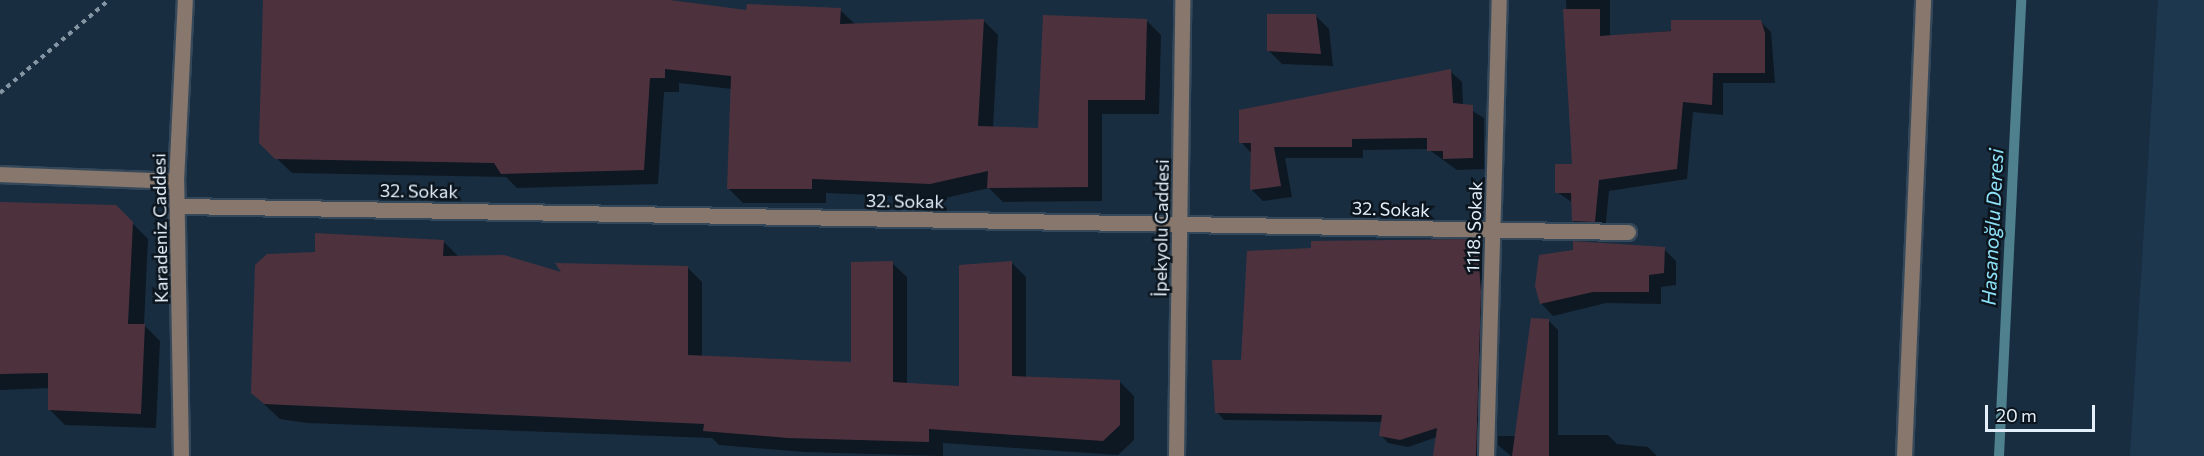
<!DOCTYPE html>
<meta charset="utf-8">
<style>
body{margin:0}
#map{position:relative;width:2204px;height:456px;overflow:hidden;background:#192d40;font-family:Commissioner,sans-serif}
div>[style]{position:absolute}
.built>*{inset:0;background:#1d374f}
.shadow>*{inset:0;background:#0007}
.stream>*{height:10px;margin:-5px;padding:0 5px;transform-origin:5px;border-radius:5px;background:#4f808d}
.building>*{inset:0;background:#4d323e}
.path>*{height:4px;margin-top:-2px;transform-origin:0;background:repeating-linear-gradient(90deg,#8495a4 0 4.5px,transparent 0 9px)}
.roads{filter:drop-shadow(2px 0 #35485a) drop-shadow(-2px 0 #35485a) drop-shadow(0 2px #35485a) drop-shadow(0 -2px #35485a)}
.minor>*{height:15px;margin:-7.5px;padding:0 7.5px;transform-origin:7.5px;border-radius:7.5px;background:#87776c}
span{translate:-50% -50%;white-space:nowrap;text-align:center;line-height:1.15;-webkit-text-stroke:5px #0c151d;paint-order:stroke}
.street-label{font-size:18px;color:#e3f0fc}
.water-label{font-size:20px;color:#8de0f7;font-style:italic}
.scale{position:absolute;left:1985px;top:405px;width:110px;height:27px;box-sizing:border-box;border:3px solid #e3f0fc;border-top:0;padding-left:8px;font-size:18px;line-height:21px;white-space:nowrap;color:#e3f0fc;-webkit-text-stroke:4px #0c151d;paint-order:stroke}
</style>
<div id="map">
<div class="built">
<i style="clip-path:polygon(2158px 0,2204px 0,2204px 456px,2130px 456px)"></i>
</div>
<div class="shadow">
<i style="clip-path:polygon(264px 0,669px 0,748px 12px,840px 10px,855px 24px,984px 21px,998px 35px,993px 128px,1039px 130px,1147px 21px,1161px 35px,1159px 114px,1102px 114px,1102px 201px,1003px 202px,989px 188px,945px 198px,826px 193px,826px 203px,743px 203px,728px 188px,732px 89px,679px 83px,679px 92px,664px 92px,658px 184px,517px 188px,506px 177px,292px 173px,260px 142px)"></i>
<i style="clip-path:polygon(1566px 0,1610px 0,1610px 37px,1760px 21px,1771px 32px,1775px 83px,1723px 83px,1723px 115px,1693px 112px,1687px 179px,1609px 191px,1605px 232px,1584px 231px,1573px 221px,1573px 203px,1557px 192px,1574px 166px)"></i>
<i style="clip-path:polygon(1316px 16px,1329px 29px,1333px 66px,1282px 64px,1269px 51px)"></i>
<i style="clip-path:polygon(1450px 71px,1462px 82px,1463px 105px,1484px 118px,1484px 169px,1457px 170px,1428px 149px,1363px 150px,1363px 158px,1285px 158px,1292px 197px,1263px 201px,1252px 190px,1252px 154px,1241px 142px)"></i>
<i style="clip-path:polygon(0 203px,116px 207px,148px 239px,144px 325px,160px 341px,156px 428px,65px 425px,49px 409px,49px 388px,0 390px)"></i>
<i style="clip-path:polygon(443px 241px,458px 256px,564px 275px,688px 268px,702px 282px,702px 357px,852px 364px,892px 263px,907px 277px,907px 385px,960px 388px,1011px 262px,1026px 277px,1026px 378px,1120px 382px,1134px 396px,1134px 440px,1118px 455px,943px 443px,943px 456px,804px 452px,719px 445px,712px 438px,307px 423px,280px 419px,252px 393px,316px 253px)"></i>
<i style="clip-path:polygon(1476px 241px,1484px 248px,1488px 300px,1483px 456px,1435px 456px,1437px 437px,1408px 447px,1388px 443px,1381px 435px,1382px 422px,1224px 420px,1217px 412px,1243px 361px)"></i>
<i style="clip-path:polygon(1664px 249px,1676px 261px,1676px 285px,1661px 287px,1661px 304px,1606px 303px,1553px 316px,1541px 303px)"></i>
<i style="clip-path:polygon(1548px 320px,1558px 330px,1558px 435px,1608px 435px,1617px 444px,1648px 447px,1657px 456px,1511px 456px,1498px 445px,1498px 436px,1516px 436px)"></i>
</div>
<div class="stream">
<i style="left:1999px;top:456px;width:457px;rotate:-87.2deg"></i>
</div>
<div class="building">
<i style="clip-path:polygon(263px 0,670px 0,746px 10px,747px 4px,841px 8px,840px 24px,984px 19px,978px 126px,1038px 128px,1043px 15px,1147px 19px,1145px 100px,1088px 100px,1088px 187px,987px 188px,988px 171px,930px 184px,812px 179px,812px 189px,727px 189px,731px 76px,665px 69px,665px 78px,650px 78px,644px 170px,501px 174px,494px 163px,275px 159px,259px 143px)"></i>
<i style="clip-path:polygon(1563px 9px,1600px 9px,1600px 36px,1671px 31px,1671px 20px,1761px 20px,1765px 33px,1765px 73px,1713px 73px,1712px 105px,1683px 102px,1677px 169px,1599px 180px,1595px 222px,1572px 221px,1571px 193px,1555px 193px,1555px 164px,1572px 164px)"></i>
<i style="clip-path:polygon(1267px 14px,1316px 14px,1321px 54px,1267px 51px)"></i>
<i style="clip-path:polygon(1451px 69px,1453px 103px,1473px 105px,1473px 158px,1443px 159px,1443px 151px,1427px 151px,1427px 138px,1352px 139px,1352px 147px,1274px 147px,1281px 186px,1250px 190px,1251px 143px,1239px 143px,1239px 110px)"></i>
<i style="clip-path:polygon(0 202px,116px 205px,133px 222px,128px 324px,145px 324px,141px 414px,48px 410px,48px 373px,0 374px)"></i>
<i style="clip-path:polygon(315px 233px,444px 240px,443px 256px,504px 255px,561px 272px,555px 263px,688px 266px,688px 355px,851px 362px,851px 262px,893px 261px,893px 382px,959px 386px,959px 265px,1012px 261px,1012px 376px,1120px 380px,1120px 425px,1103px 441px,929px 429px,929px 442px,788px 438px,703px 431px,704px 424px,264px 404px,251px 393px,255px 265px,267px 254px,315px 252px)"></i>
<i style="clip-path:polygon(1477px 239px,1481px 292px,1476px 456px,1433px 456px,1437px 428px,1400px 440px,1379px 436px,1382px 415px,1215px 413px,1212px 360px,1241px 360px,1247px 251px,1311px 248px,1311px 241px)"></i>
<i style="clip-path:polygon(1573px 241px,1665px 247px,1664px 273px,1649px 275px,1649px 292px,1593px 292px,1540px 304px,1535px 286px,1539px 255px,1573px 250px)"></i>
<i style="clip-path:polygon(1531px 318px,1549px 319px,1549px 456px,1512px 456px)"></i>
</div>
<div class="path">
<i style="left:0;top:93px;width:143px;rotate:-40.5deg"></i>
</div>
<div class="roads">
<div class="minor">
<i style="left:0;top:174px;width:176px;rotate:2.3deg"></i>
<i style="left:181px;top:206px;width:1447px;rotate:1.03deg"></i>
<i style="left:181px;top:456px;width:275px;rotate:-91deg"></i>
<i style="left:176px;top:181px;width:181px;rotate:-87.2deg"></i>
<i style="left:1176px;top:456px;width:456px;rotate:-89.2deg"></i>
<i style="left:1486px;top:456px;width:456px;rotate:-88.4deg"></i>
<i style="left:1904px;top:456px;width:456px;rotate:-87.6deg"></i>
</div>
</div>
<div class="street-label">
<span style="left:419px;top:191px;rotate:1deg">32. Sokak</span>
<span style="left:905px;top:201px;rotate:1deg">32. Sokak</span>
<span style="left:1391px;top:209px;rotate:2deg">32. Sokak</span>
<span style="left:1474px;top:227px;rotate:-88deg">1118. Sokak</span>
<span style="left:160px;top:228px;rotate:-91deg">Karadeniz Caddesi</span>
<span style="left:1161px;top:228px;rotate:-89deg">İpekyolu Caddesi</span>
</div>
<div class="water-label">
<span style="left:1992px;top:227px;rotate:-87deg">Hasanoğlu Deresi</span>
</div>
<div class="scale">20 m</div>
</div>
